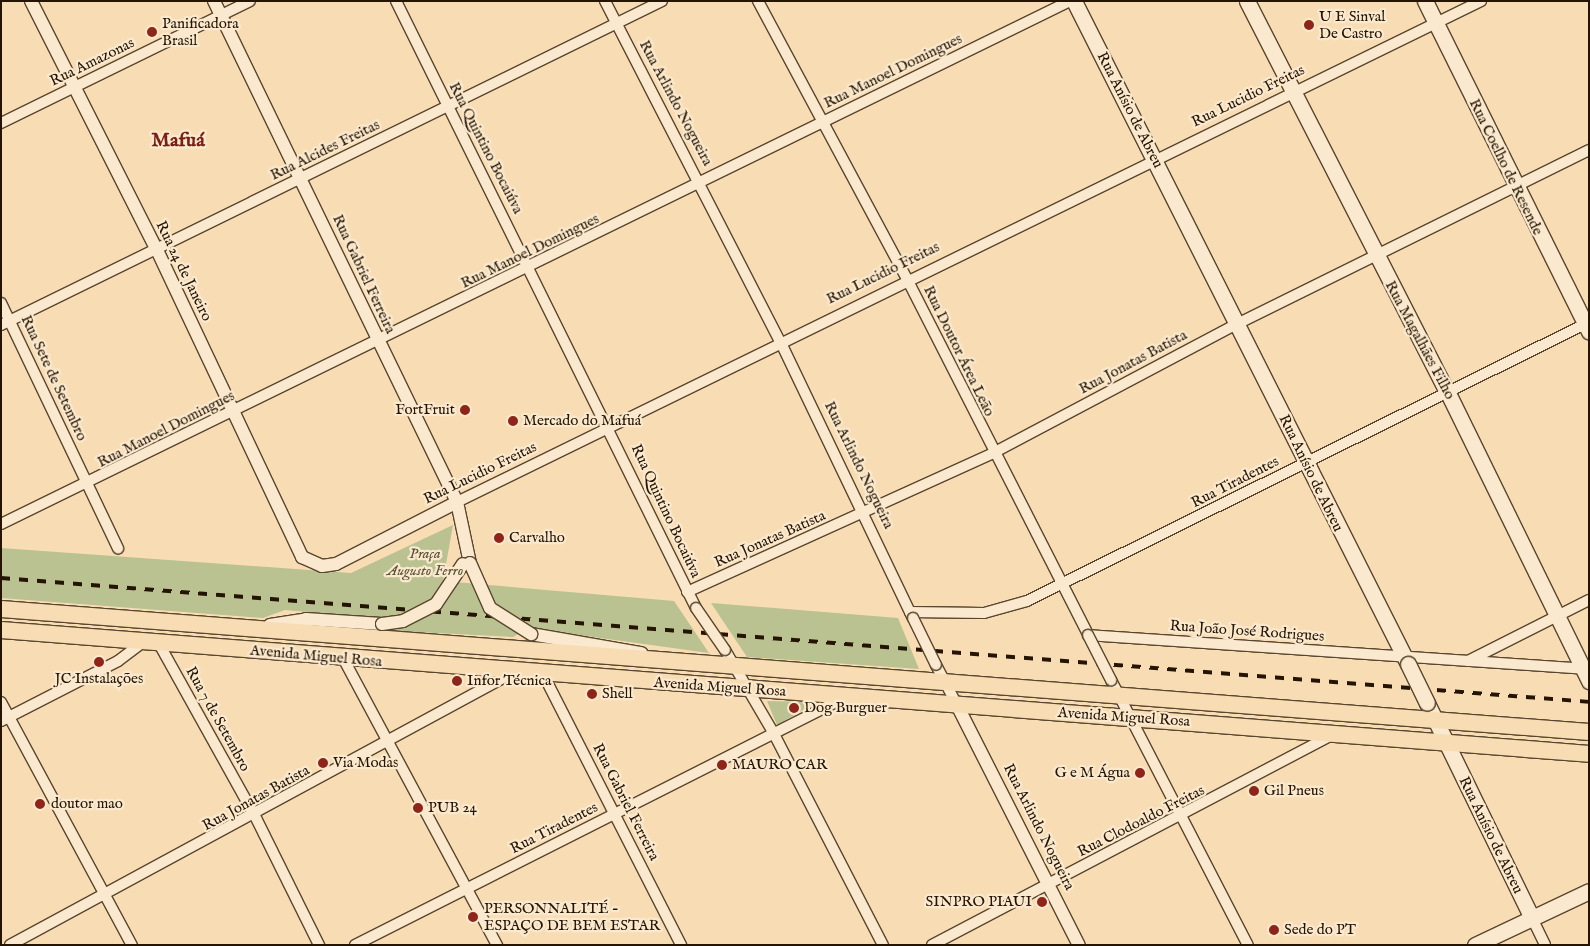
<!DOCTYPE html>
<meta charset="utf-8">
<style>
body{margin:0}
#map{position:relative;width:1590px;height:946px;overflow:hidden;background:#f8ddb4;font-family:"IM FELL English",serif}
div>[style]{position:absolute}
.green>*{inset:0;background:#b9c290}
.roads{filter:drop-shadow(1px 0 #59462e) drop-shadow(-1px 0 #59462e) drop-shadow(0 1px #59462e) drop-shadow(0 -1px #59462e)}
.minor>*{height:10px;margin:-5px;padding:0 5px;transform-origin:5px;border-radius:5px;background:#fae9ce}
.tertiary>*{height:12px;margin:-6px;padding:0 6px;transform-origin:6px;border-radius:6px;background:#fae9ce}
.secondary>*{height:15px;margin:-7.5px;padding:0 7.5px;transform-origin:7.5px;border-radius:7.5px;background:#fae9ce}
.primary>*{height:16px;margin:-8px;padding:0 8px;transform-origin:8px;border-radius:8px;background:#f8ddb4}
.rail>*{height:4px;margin-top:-2px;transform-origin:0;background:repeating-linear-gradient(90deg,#241401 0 9px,transparent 0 18px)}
.bridges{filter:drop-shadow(1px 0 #59462e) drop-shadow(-1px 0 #59462e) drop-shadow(0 1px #59462e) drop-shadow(0 -1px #59462e)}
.minor-bridge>*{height:10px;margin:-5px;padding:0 5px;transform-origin:5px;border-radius:5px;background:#fae9ce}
.tertiary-bridge>*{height:12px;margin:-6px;padding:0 6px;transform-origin:6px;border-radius:6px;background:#fae9ce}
.secondary-bridge>*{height:15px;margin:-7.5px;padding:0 7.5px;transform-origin:7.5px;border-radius:7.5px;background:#fae9ce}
.dots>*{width:14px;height:14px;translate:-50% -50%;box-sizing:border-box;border:2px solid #fae9ce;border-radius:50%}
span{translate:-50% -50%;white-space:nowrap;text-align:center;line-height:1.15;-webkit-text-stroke:4.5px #fae9ce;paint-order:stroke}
.poi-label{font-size:15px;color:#241401}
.left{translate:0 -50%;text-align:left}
.right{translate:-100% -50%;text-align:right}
.street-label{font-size:15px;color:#241401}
.park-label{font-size:15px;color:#585133;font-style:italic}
.district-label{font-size:20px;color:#7a1f14;font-weight:700}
.frame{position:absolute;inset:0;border:2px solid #241401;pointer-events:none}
</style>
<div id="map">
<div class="green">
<i style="clip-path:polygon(453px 525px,443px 581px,674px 601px,709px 653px,528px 628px,513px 637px,397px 631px,388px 619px,285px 610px,263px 618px,1px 598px,1px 548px,351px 573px)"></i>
<i style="clip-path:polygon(711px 603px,898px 618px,919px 669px,747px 657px)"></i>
<i style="clip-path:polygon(767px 701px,808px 702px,810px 706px,777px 725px)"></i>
</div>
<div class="roads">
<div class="minor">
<i style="left:396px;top:1px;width:677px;rotate:63.7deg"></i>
<i style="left:605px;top:1px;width:385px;rotate:62.8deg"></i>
<i style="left:781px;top:343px;width:304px;rotate:64.4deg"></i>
<i style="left:758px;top:1px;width:315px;rotate:61.8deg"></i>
<i style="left:907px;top:279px;width:399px;rotate:63deg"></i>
<i style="left:1088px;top:635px;width:381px;rotate:3.9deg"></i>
<i style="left:1468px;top:661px;width:136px;rotate:-26.8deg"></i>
<i style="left:1px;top:123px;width:277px;rotate:-26.1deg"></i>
<i style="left:1px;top:303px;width:272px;rotate:64.5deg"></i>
<i style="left:1px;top:325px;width:736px;rotate:-26.11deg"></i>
<i style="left:457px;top:502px;width:1140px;rotate:-26.07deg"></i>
<i style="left:1px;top:524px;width:1190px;rotate:-26.07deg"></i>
<i style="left:687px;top:592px;width:336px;rotate:-24.4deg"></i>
<i style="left:993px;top:453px;width:278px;rotate:-27.9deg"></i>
<i style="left:1239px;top:323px;width:390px;rotate:-26.3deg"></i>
<i style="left:910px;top:612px;width:74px;rotate:0.8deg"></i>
<i style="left:984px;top:613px;width:45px;rotate:-15.6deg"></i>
<i style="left:1027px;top:601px;width:627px;rotate:-26.4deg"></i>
<i style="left:158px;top:642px;width:199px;rotate:60.9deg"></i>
<i style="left:255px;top:816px;width:144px;rotate:63.6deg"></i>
<i style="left:725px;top:650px;width:97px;rotate:59.7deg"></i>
<i style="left:774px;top:734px;width:237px;rotate:62.7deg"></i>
<i style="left:343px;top:658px;width:326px;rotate:61.8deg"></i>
<i style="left:1470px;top:661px;width:118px;rotate:3.9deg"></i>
<i style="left:936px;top:665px;width:45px;rotate:62.3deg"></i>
<i style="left:543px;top:674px;width:304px;rotate:63deg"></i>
<i style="left:1111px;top:680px;width:298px;rotate:62.7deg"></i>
<i style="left:1px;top:702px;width:276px;rotate:61.7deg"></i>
<i style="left:1px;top:721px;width:131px;rotate:-27.1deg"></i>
<i style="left:118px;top:661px;width:34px;rotate:-37deg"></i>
<i style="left:1531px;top:916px;width:32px;rotate:64deg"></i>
<i style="left:10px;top:945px;width:573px;rotate:-28.44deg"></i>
<i style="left:355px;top:945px;width:550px;rotate:-26.8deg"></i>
<i style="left:932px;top:945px;width:452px;rotate:-27.7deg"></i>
</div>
<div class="tertiary">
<i style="left:31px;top:1px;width:279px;rotate:63.2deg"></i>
<i style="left:157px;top:250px;width:340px;rotate:64.7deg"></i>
<i style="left:302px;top:557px;width:22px;rotate:24deg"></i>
<i style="left:322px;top:566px;width:14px;rotate:-8deg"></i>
<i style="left:336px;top:564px;width:136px;rotate:-27.1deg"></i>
<i style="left:214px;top:1px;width:557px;rotate:64.13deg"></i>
<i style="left:457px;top:502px;width:62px;rotate:78deg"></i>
<i style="left:270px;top:625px;width:36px;rotate:-9deg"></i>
<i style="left:306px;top:619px;width:76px;rotate:3.8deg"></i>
<i style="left:531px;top:634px;width:112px;rotate:9.8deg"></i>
<i style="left:957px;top:705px;width:269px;rotate:63.1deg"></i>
</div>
<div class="secondary">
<i style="left:1074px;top:1px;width:742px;rotate:63.26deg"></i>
<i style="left:1247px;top:1px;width:441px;rotate:62.9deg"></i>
<i style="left:1448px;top:393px;width:321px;rotate:63.9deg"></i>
<i style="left:1425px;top:1px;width:369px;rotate:63.6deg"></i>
<i style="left:1427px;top:703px;width:237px;rotate:64deg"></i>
<i style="left:1475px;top:945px;width:126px;rotate:-25.3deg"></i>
</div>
<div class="primary">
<i style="left:1px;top:609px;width:1593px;rotate:4.43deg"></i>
<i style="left:1px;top:630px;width:1593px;rotate:4.46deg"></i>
</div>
</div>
<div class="rail">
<i style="left:1px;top:578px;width:1593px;rotate:4.46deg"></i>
</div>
<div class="bridges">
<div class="minor-bridge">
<i style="left:696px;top:608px;width:51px;rotate:55.4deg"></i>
<i style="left:913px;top:618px;width:52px;rotate:63.9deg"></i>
<i style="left:1088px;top:635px;width:51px;rotate:62.9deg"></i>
</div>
<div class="tertiary-bridge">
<i style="left:470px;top:563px;width:49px;rotate:66deg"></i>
<i style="left:490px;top:608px;width:49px;rotate:32.4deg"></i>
<i style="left:382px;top:624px;width:21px;rotate:-8deg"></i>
<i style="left:403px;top:621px;width:37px;rotate:-27deg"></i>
<i style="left:436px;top:604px;width:48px;rotate:-56deg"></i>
</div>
<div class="secondary-bridge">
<i style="left:1408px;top:664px;width:43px;rotate:64deg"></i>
</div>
</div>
<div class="dots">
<i style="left:1309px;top:25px;background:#8f2418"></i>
<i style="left:152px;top:32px;background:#8f2418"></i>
<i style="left:465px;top:410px;background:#8f2418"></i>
<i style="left:513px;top:421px;background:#8f2418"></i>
<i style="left:499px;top:538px;background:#8f2418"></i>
<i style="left:99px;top:662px;background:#8f2418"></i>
<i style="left:457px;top:681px;background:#8f2418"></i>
<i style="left:592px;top:694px;background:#8f2418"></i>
<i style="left:794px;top:708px;background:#8f2418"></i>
<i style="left:323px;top:763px;background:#8f2418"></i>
<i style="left:722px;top:765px;background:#8f2418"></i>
<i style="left:1140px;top:773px;background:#8f2418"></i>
<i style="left:1254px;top:791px;background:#8f2418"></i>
<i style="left:40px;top:804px;background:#8f2418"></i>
<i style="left:418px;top:808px;background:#8f2418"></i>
<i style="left:1042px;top:902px;background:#8f2418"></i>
<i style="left:473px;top:917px;background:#8f2418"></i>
<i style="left:1274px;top:930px;background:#8f2418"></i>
</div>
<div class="poi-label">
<span class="left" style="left:1319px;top:25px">U E Sinval<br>De Castro</span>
<span class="left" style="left:162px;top:32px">Panificadora<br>Brasil</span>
<span class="right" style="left:455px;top:410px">FortFruit</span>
<span class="left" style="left:523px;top:421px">Mercado do Mafuá</span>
<span class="left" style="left:509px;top:538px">Carvalho</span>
<span style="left:99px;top:679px">JC Instalações</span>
<span class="left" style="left:467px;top:681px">Infor Técnica</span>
<span class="left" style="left:602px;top:694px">Shell</span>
<span class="left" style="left:804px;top:708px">Dog Burguer</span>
<span class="left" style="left:333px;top:763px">Via Modas</span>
<span class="left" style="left:732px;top:765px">MAURO CAR</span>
<span class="right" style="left:1130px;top:773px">G e M Água</span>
<span class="left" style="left:1264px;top:791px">Gil Pneus</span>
<span class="left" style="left:51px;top:804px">doutor mao</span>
<span class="left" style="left:428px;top:808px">PUB 24</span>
<span class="right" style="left:1032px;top:902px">SINPRO PIAUI</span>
<span class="left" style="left:484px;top:917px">PERSONNALITÉ -<br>ESPAÇO DE BEM ESTAR</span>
<span class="left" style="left:1284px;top:930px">Sede do PT</span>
</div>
<div class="street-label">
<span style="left:92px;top:62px;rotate:-26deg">Rua Amazonas</span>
<span style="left:893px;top:71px;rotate:-26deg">Rua Manoel Domingues</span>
<span style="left:1248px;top:96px;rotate:-26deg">Rua Lucidio Freitas</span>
<span style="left:676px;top:103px;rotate:62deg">Rua Arlindo Nogueira</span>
<span style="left:1130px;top:110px;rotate:63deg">Rua Anísio de Abreu</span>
<span style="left:486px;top:148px;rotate:63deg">Rua Quintino Bocaiúva</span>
<span style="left:325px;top:150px;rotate:-26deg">Rua Alcides Freitas</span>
<span style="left:1506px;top:167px;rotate:64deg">Rua Coelho de Resende</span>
<span style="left:530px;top:251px;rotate:-26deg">Rua Manoel Domingues</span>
<span style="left:184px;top:271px;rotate:64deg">Rua 24 de Janeiro</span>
<span style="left:883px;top:273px;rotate:-26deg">Rua Lucidio Freitas</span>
<span style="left:364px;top:274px;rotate:65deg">Rua Gabriel Ferreira</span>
<span style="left:1420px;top:340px;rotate:62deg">Rua Magalhães Filho</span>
<span style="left:959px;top:351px;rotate:64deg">Rua Doutor Área Leão</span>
<span style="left:1133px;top:362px;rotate:-28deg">Rua Jonatas Batista</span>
<span style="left:54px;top:378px;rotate:65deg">Rua Sete de Setembro</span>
<span style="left:166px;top:429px;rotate:-27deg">Rua Manoel Domingues</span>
<span style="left:859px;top:465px;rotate:64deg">Rua Arlindo Nogueira</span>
<span style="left:480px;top:473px;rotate:-26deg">Rua Lucidio Freitas</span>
<span style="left:1311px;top:473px;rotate:64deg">Rua Anísio de Abreu</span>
<span style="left:1235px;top:482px;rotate:-27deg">Rua Tiradentes</span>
<span style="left:666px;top:511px;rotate:65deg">Rua Quintino Bocaiúva</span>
<span style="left:770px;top:539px;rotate:-24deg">Rua Jonatas Batista</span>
<span style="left:1247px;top:631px;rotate:4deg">Rua João José Rodrigues</span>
<span style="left:316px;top:656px;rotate:5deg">Avenida Miguel Rosa</span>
<span style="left:720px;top:687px;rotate:4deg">Avenida Miguel Rosa</span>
<span style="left:1124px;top:717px;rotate:4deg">Avenida Miguel Rosa</span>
<span style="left:218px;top:719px;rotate:61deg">Rua 7 de Setembro</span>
<span style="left:256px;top:798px;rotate:-29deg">Rua Jonatas Batista</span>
<span style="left:626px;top:802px;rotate:63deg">Rua Gabriel Ferreira</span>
<span style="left:1141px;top:821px;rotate:-27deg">Rua Clodoaldo Freitas</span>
<span style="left:1039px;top:827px;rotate:63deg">Rua Arlindo Nogueira</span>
<span style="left:554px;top:828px;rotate:-27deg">Rua Tiradentes</span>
<span style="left:1491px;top:835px;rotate:64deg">Rua Anísio de Abreu</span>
</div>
<div class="park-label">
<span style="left:425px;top:562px">Praça<br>Augusto Ferro</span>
</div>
<div class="district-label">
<span style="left:178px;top:140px">Mafuá</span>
</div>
<div class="frame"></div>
</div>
